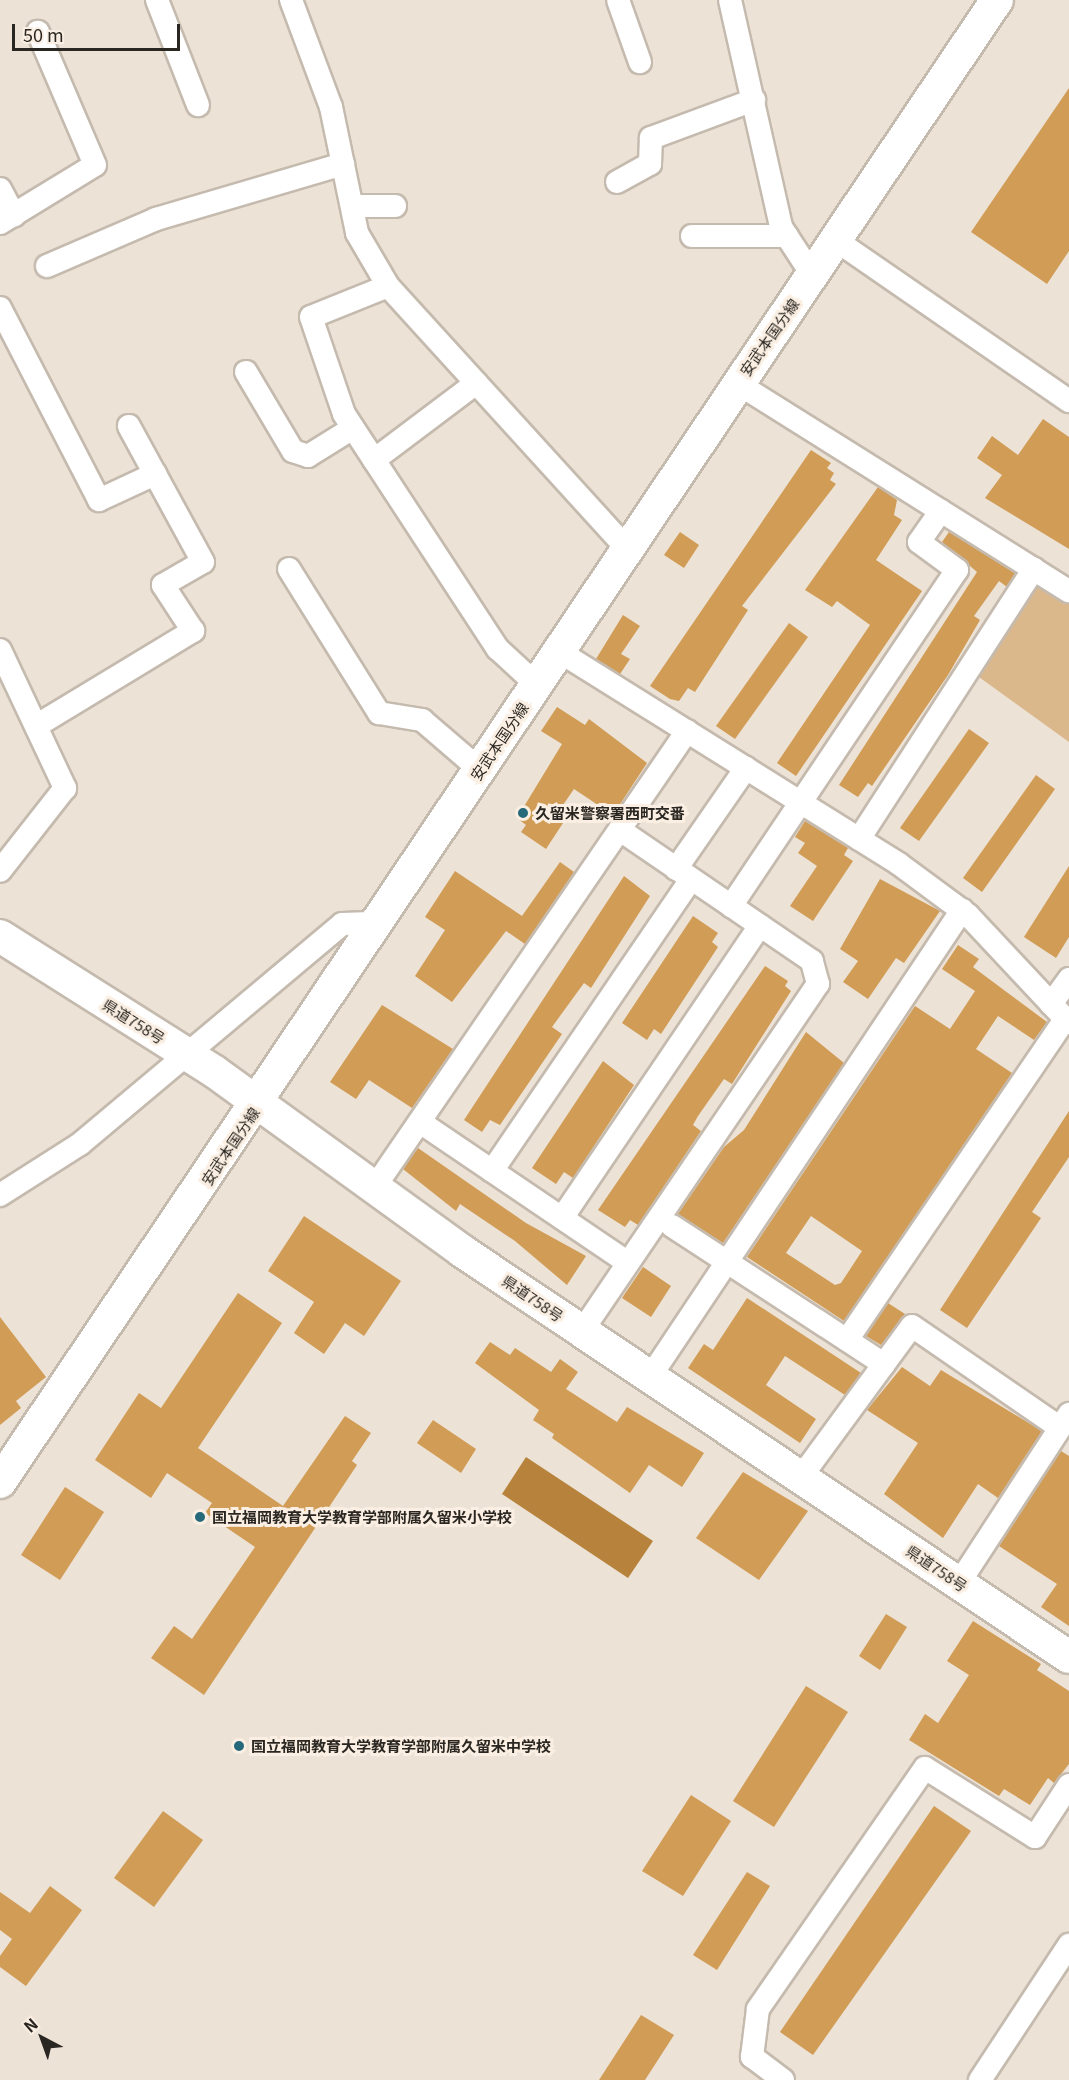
<!DOCTYPE html>
<meta charset="utf-8">
<style>
body{margin:0}
#map{position:relative;width:1069px;height:2080px;overflow:hidden;background:#ece2d5;font-family:Georgia,"Noto Sans JP",serif}
div>[style]{position:absolute}
.green>*{inset:0;background:#dbb78c}
.water>*{inset:0;background:#b7833c}
.building>*{inset:0;background:#d19c56}
.roads{filter:drop-shadow(2px 0 #c5baae) drop-shadow(-2px 0 #c5baae) drop-shadow(0 2px #c5baae) drop-shadow(0 -2px #c5baae)}
.street>*{height:22px;margin:-11px;padding:0 11px;transform-origin:11px;border-radius:11px;background:#fff}
.secondary>*{height:32px;margin:-16px;padding:0 16px;transform-origin:16px;border-radius:16px;background:#fff}
.dots>*{width:16px;height:16px;translate:-50% -50%;box-sizing:border-box;border:3px solid #faefe2;border-radius:50%}
span{translate:-50% -50%;white-space:nowrap;text-align:center;line-height:1.15;-webkit-text-stroke:6px #faefe2;paint-order:stroke}
.street-label{font-size:15px;color:#2a2621}
.poi-label{font-size:15px;color:#2a2621;font-weight:700}
.left{translate:0 -50%;text-align:left}
.north{position:absolute;left:12px;top:2008px;width:60px;height:60px;-webkit-text-stroke:4px #faefe2;paint-order:stroke;rotate:319deg;font-size:16px;font-weight:700;line-height:24px;text-align:center;color:#2a2621}
.north::after{content:'';display:block;margin:auto;width:21px;height:27px;background:#2a2621;clip-path:polygon(50% 0,100% 100%,50% 72%,0 100%)}
.scale{position:absolute;left:12px;top:24px;width:168px;height:27px;box-sizing:border-box;border:3px solid #2a2621;border-top:0;padding-left:8px;font-size:18px;line-height:21px;white-space:nowrap;color:#2a2621;-webkit-text-stroke:4px #faefe2;paint-order:stroke}
</style>
<div id="map">
<div class="green">
<i style="clip-path:polygon(1044px 573px,1069px 590px,1069px 742px,972px 672px)"></i>
</div>
<div class="water">
<i style="clip-path:polygon(526px 1457px,653px 1541px,628px 1578px,502px 1494px)"></i>
</div>
<div class="building">
<i style="clip-path:polygon(1069px 88px,1069px 251px,1047px 284px,971px 232px)"></i>
<i style="clip-path:polygon(1043px 419px,1069px 437px,1069px 549px,985px 498px,1002px 475px,977px 458px,992px 436px,1018px 455px)"></i>
<i style="clip-path:polygon(811px 450px,831px 463px,827px 468px,834px 473px,830px 480px,836px 484px,742px 606px,748px 610px,695px 692px,688px 688px,679px 701px,670px 699px,650px 686px)"></i>
<i style="clip-path:polygon(878px 487px,897px 500px,894px 515px,902px 520px,876px 560px,922px 591px,796px 776px,777px 763px,870px 625px,837px 601px,832px 607px,805px 590px)"></i>
<i style="clip-path:polygon(680px 532px,699px 545px,684px 568px,664px 555px)"></i>
<i style="clip-path:polygon(949px 532px,1015px 573px,1007px 587px,999px 581px,974px 616px,980px 620px,948px 675px,872px 786px,868px 783px,858px 797px,839px 785px,977px 572px,942px 542px)"></i>
<i style="clip-path:polygon(623px 615px,640px 626px,621px 654px,630px 659px,620px 674px,596px 659px)"></i>
<i style="clip-path:polygon(789px 623px,808px 637px,735px 739px,716px 726px)"></i>
<i style="clip-path:polygon(557px 707px,585px 725px,589px 719px,647px 763px,613px 815px,574px 789px,554px 818px,563px 823px,546px 849px,521px 832px,526px 825px,517px 818px,562px 744px,541px 731px)"></i>
<i style="clip-path:polygon(969px 729px,989px 743px,919px 841px,900px 828px)"></i>
<i style="clip-path:polygon(1036px 775px,1055px 789px,982px 892px,963px 878px)"></i>
<i style="clip-path:polygon(805px 821px,848px 848px,844px 855px,853px 861px,813px 921px,790px 906px,817px 866px,798px 853px,805px 843px,795px 837px)"></i>
<i style="clip-path:polygon(560px 862px,574px 872px,525px 944px,506px 931px,452px 1002px,415px 976px,445px 930px,425px 917px,455px 871px,522px 916px)"></i>
<i style="clip-path:polygon(1069px 866px,1069px 937px,1056px 958px,1024px 937px)"></i>
<i style="clip-path:polygon(624px 876px,650px 896px,591px 988px,584px 983px,552px 1027px,562px 1034px,500px 1125px,490px 1120px,482px 1132px,464px 1120px)"></i>
<i style="clip-path:polygon(880px 879px,940px 911px,904px 963px,896px 958px,868px 999px,843px 982px,858px 961px,840px 949px)"></i>
<i style="clip-path:polygon(693px 916px,718px 933px,712px 942px,718px 947px,661px 1034px,654px 1029px,647px 1040px,622px 1023px)"></i>
<i style="clip-path:polygon(evenodd,958px 945px,979px 959px,973px 967px,1047px 1022px,1034px 1040px,998px 1016px,976px 1049px,1012px 1073px,844px 1321px,747px 1257px,915px 1006px,950px 1029px,975px 991px,942px 969px,958px 945px,811px 1216px,862px 1251px,841px 1283px,835px 1285px,786px 1253px,811px 1216px)"></i>
<i style="clip-path:polygon(765px 966px,788px 981px,785px 986px,791px 991px,732px 1084px,724px 1079px,698px 1116px,693px 1125px,701px 1131px,638px 1225px,630px 1220px,625px 1227px,598px 1210px)"></i>
<i style="clip-path:polygon(382px 1005px,453px 1049px,412px 1108px,369px 1080px,356px 1099px,330px 1082px)"></i>
<i style="clip-path:polygon(806px 1032px,844px 1063px,723px 1243px,678px 1214px,724px 1147px,744px 1130px)"></i>
<i style="clip-path:polygon(603px 1061px,634px 1085px,573px 1178px,564px 1172px,556px 1184px,532px 1168px)"></i>
<i style="clip-path:polygon(1069px 1111px,1069px 1157px,1032px 1212px,1041px 1218px,967px 1328px,940px 1310px)"></i>
<i style="clip-path:polygon(418px 1148px,526px 1223px,586px 1256px,567px 1285px,515px 1241px,460px 1204px,456px 1211px,403px 1169px)"></i>
<i style="clip-path:polygon(304px 1216px,401px 1281px,364px 1336px,345px 1323px,324px 1354px,294px 1333px,314px 1302px,268px 1271px)"></i>
<i style="clip-path:polygon(643px 1267px,671px 1286px,651px 1317px,622px 1298px)"></i>
<i style="clip-path:polygon(238px 1293px,282px 1323px,198px 1448px,283px 1506px,345px 1416px,371px 1433px,352px 1461px,357px 1465px,204px 1695px,151px 1658px,174px 1626px,192px 1639px,255px 1547px,205px 1513px,212px 1503px,167px 1473px,151px 1498px,95px 1460px,139px 1393px,161px 1408px)"></i>
<i style="clip-path:polygon(747px 1298px,861px 1373px,845px 1395px,785px 1356px,766px 1385px,816px 1419px,800px 1443px,688px 1368px,704px 1344px,713px 1350px)"></i>
<i style="clip-path:polygon(888px 1303px,905px 1314px,881px 1345px,866px 1336px)"></i>
<i style="clip-path:polygon(0 1317px,46px 1377px,16px 1401px,21px 1408px,0 1425px)"></i>
<i style="clip-path:polygon(490px 1342px,510px 1355px,515px 1348px,551px 1372px,560px 1359px,578px 1372px,566px 1389px,617px 1422px,627px 1407px,704px 1453px,682px 1487px,649px 1465px,630px 1493px,552px 1438px,554px 1434px,533px 1420px,539px 1410px,475px 1363px)"></i>
<i style="clip-path:polygon(902px 1367px,930px 1386px,941px 1370px,1042px 1431px,998px 1498px,978px 1484px,943px 1538px,884px 1494px,918px 1443px,867px 1410px)"></i>
<i style="clip-path:polygon(433px 1420px,476px 1449px,461px 1473px,417px 1443px)"></i>
<i style="clip-path:polygon(1061px 1451px,1069px 1456px,1069px 1626px,1041px 1607px,1057px 1584px,999px 1546px)"></i>
<i style="clip-path:polygon(743px 1472px,808px 1511px,759px 1580px,696px 1538px)"></i>
<i style="clip-path:polygon(65px 1487px,104px 1512px,60px 1580px,21px 1555px)"></i>
<i style="clip-path:polygon(886px 1614px,907px 1627px,880px 1670px,859px 1656px)"></i>
<i style="clip-path:polygon(973px 1621px,1041px 1664px,1037px 1670px,1069px 1691px,1069px 1764px,1054px 1783px,1048px 1778px,1030px 1805px,1004px 1789px,999px 1796px,909px 1740px,925px 1714px,938px 1723px,969px 1675px,947px 1661px)"></i>
<i style="clip-path:polygon(806px 1686px,848px 1712px,774px 1827px,733px 1801px)"></i>
<i style="clip-path:polygon(691px 1795px,731px 1821px,683px 1896px,642px 1871px)"></i>
<i style="clip-path:polygon(934px 1806px,971px 1831px,813px 2055px,780px 2032px)"></i>
<i style="clip-path:polygon(163px 1811px,203px 1840px,154px 1907px,114px 1878px)"></i>
<i style="clip-path:polygon(747px 1872px,770px 1886px,717px 1970px,693px 1955px)"></i>
<i style="clip-path:polygon(50px 1886px,82px 1910px,26px 1986px,0 1967px,0 1956px,12px 1939px,0 1930px,0 1892px,30px 1913px)"></i>
<i style="clip-path:polygon(641px 2015px,674px 2035px,645px 2080px,599px 2080px)"></i>
</div>
<div class="roads">
<div class="street">
<i style="left:157px;top:0;width:113px;rotate:68.7deg"></i>
<i style="left:291px;top:0;width:114px;rotate:69.5deg"></i>
<i style="left:331px;top:107px;width:129px;rotate:78.3deg"></i>
<i style="left:357px;top:233px;width:61px;rotate:59.7deg"></i>
<i style="left:388px;top:286px;width:355px;rotate:47.7deg"></i>
<i style="left:618px;top:0;width:66px;rotate:70.5deg"></i>
<i style="left:730px;top:0;width:233px;rotate:77.3deg"></i>
<i style="left:781px;top:227px;width:59px;rotate:56.9deg"></i>
<i style="left:617px;top:182px;width:38px;rotate:-29deg"></i>
<i style="left:650px;top:164px;width:26px;rotate:-88deg"></i>
<i style="left:651px;top:138px;width:110px;rotate:-20.3deg"></i>
<i style="left:0;top:189px;width:30px;rotate:62deg"></i>
<i style="left:352px;top:206px;width:43px"></i>
<i style="left:0;top:223px;width:111px;rotate:-31.4deg"></i>
<i style="left:95px;top:165px;width:145px;rotate:-113.2deg"></i>
<i style="left:692px;top:236px;width:95px"></i>
<i style="left:837px;top:241px;width:282px;rotate:34.6deg"></i>
<i style="left:47px;top:266px;width:119px;rotate:-23.3deg"></i>
<i style="left:156px;top:219px;width:195px;rotate:-16.4deg"></i>
<i style="left:388px;top:286px;width:83px;rotate:158.1deg"></i>
<i style="left:311px;top:317px;width:102px;rotate:71.2deg"></i>
<i style="left:344px;top:414px;width:281px;rotate:56.8deg"></i>
<i style="left:498px;top:649px;width:53px;rotate:42.7deg"></i>
<i style="left:0;top:308px;width:216px;rotate:62.7deg"></i>
<i style="left:99px;top:500px;width:62px;rotate:-24.9deg"></i>
<i style="left:246px;top:372px;width:92px;rotate:59.3deg"></i>
<i style="left:293px;top:451px;width:16px;rotate:18deg"></i>
<i style="left:308px;top:456px;width:53px;rotate:-31.9deg"></i>
<i style="left:737px;top:383px;width:392px;rotate:32.1deg"></i>
<i style="left:374px;top:460px;width:128px;rotate:-37deg"></i>
<i style="left:289px;top:569px;width:170px;rotate:58deg"></i>
<i style="left:379px;top:713px;width:44px;rotate:9.2deg"></i>
<i style="left:422px;top:720px;width:75px;rotate:40.7deg"></i>
<i style="left:0;top:650px;width:153px;rotate:64.8deg"></i>
<i style="left:65px;top:788px;width:105px;rotate:128.1deg"></i>
<i style="left:560px;top:652px;width:400px;rotate:32deg"></i>
<i style="left:899px;top:864px;width:86px;rotate:36.5deg"></i>
<i style="left:968px;top:915px;width:148px;rotate:46.9deg"></i>
<i style="left:36px;top:726px;width:184px;rotate:-31.2deg"></i>
<i style="left:193px;top:631px;width:55px;rotate:-123.1deg"></i>
<i style="left:163px;top:585px;width:46px;rotate:-29.9deg"></i>
<i style="left:203px;top:562px;width:155px;rotate:-118.6deg"></i>
<i style="left:859px;top:839px;width:322px;rotate:-57.1deg"></i>
<i style="left:676px;top:869px;width:123px;rotate:-55.3deg"></i>
<i style="left:731px;top:906px;width:405px;rotate:-56.1deg"></i>
<i style="left:957px;top:570px;width:47px;rotate:-143.6deg"></i>
<i style="left:919px;top:542px;width:38px;rotate:-55deg"></i>
<i style="left:1051px;top:1004px;width:31px;rotate:-54deg"></i>
<i style="left:420px;top:1122px;width:251px;rotate:34.1deg"></i>
<i style="left:492px;top:1171px;width:353px;rotate:-55.7deg"></i>
<i style="left:374px;top:1188px;width:554px;rotate:-55.59deg"></i>
<i style="left:0;top:1195px;width:95px;rotate:-32.5deg"></i>
<i style="left:80px;top:1144px;width:342px;rotate:-40deg"></i>
<i style="left:342px;top:924px;width:36px;rotate:-2deg"></i>
<i style="left:562px;top:1218px;width:353px;rotate:-55.9deg"></i>
<i style="left:672px;top:1226px;width:253px;rotate:33.1deg"></i>
<i style="left:582px;top:1331px;width:420px;rotate:-55.8deg"></i>
<i style="left:818px;top:984px;width:24px;rotate:-105deg"></i>
<i style="left:812px;top:961px;width:232px;rotate:-145.7deg"></i>
<i style="left:847px;top:1340px;width:388px;rotate:-55.8deg"></i>
<i style="left:650px;top:1377px;width:562px;rotate:-56.25deg"></i>
<i style="left:801px;top:1477px;width:187px;rotate:-53.7deg"></i>
<i style="left:912px;top:1326px;width:178px;rotate:34.5deg"></i>
<i style="left:959px;top:1583px;width:202px;rotate:-56.9deg"></i>
<i style="left:783px;top:2080px;width:39px;rotate:-143deg"></i>
<i style="left:752px;top:2057px;width:48px;rotate:-82.9deg"></i>
<i style="left:758px;top:2009px;width:293px;rotate:-55.3deg"></i>
<i style="left:925px;top:1768px;width:130px;rotate:32.1deg"></i>
<i style="left:1035px;top:1837px;width:62px;rotate:-56.8deg"></i>
<i style="left:980px;top:2080px;width:162px;rotate:-56.6deg"></i>
</div>
<div class="secondary">
<i style="left:0;top:936px;width:254px;rotate:32.3deg"></i>
<i style="left:215px;top:1072px;width:305px;rotate:35.9deg"></i>
<i style="left:462px;top:1251px;width:730px;rotate:33.78deg"></i>
<i style="left:0;top:1482px;width:1786px;rotate:-56.07deg"></i>
</div>
</div>
<div class="dots">
<i style="left:523px;top:813px;background:#25697a"></i>
<i style="left:200px;top:1517px;background:#25697a"></i>
<i style="left:239px;top:1746px;background:#25697a"></i>
</div>
<div class="street-label">
<span style="left:769px;top:337px;rotate:-55deg">安武本国分線</span>
<span style="left:499px;top:741px;rotate:-56deg">安武本国分線</span>
<span style="left:134px;top:1021px;rotate:32deg">県道758号</span>
<span style="left:230px;top:1146px;rotate:-56deg">安武本国分線</span>
<span style="left:533px;top:1298px;rotate:34deg">県道758号</span>
<span style="left:937px;top:1568px;rotate:34deg">県道758号</span>
</div>
<div class="poi-label">
<span class="left" style="left:535px;top:813px">久留米警察署西町交番</span>
<span class="left" style="left:212px;top:1517px">国立福岡教育大学教育学部附属久留米小学校</span>
<span class="left" style="left:251px;top:1746px">国立福岡教育大学教育学部附属久留米中学校</span>
</div>
<div class="north">N</div>
<div class="scale">50 m</div>
</div>
